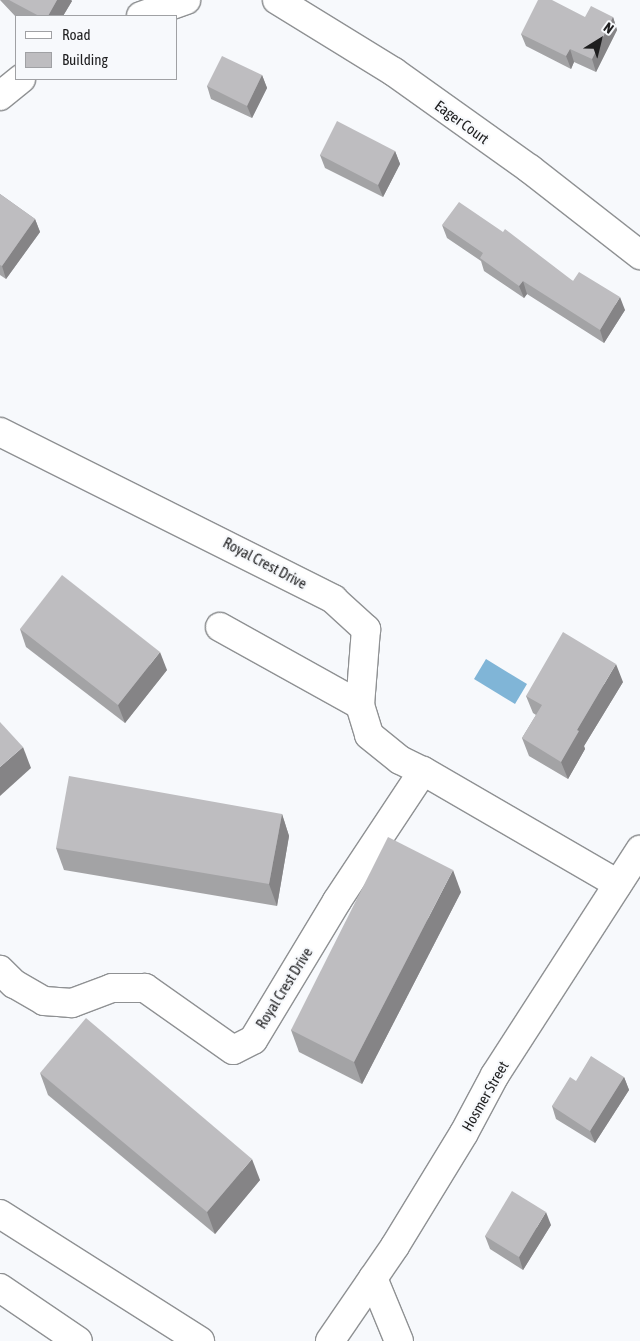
<!DOCTYPE html>
<style>
body{margin:0}
#map{position:relative;width:640px;height:1341px;overflow:hidden;background:#f7f9fc;font-family:"Asap Condensed",sans-serif}
div>[style]{position:absolute}
.water>*{inset:0;background:#80b5d7}
.roads{filter:drop-shadow(1px 0 #8f9193) drop-shadow(-1px 0 #8f9193) drop-shadow(0 1px #8f9193) drop-shadow(0 -1px #8f9193)}
.minor>*{height:28px;margin:-14px;padding:0 14px;transform-origin:14px;border-radius:14px;background:#fff}
.wall>*{inset:0;background:#a3a3a5}
.shaded-wall>*{inset:0;background:#858486}
.building>*{inset:0;background:#bebdc0}
span{translate:-50% -50%;white-space:nowrap;text-align:center;line-height:1.15;-webkit-text-stroke:4.5px #f7f9fc;paint-order:stroke}
.street-label{font-size:15px;color:#1e1e1f}
.legend{position:absolute;left:15px;top:15px;width:162px;height:65px;box-sizing:border-box;background:#f7f9fc;border:1px solid #a0a1a4;margin:0;padding:6px 9px;list-style:none;font-size:15px;color:#1e1e1f}
.legend li{display:flex;align-items:center;gap:10px;height:25px}
.legend b{width:25px;border:1px solid #a0a1a4}
.north{position:absolute;left:575px;top:15px;width:50px;height:50px;-webkit-text-stroke:4px #f7f9fc;paint-order:stroke;rotate:36deg;font-size:14px;font-weight:700;line-height:20px;text-align:center;color:#1e1e1f}
.north::after{content:'';display:block;margin:auto;width:18px;height:22px;background:#1e1e1f;clip-path:polygon(50% 0,100% 100%,50% 72%,0 100%)}
</style>
<div id="map">
<div class="water">
<i style="clip-path:polygon(486px 659px,527px 684px,515px 704px,474px 679px)"></i>
</div>
<div class="roads">
<div class="minor">
<i style="left:277px;top:0;width:137px;rotate:31.6deg"></i>
<i style="left:394px;top:72px;width:167px;rotate:35.5deg"></i>
<i style="left:530px;top:169px;width:140px;rotate:38deg"></i>
<i style="left:141px;top:16px;width:48px;rotate:-19.6deg"></i>
<i style="left:0;top:96px;width:27px;rotate:-39deg"></i>
<i style="left:0;top:432px;width:373px;rotate:26.6deg"></i>
<i style="left:333px;top:599px;width:45px;rotate:42.3deg"></i>
<i style="left:366px;top:629px;width:76px;rotate:94.5deg"></i>
<i style="left:360px;top:705px;width:31px;rotate:73deg"></i>
<i style="left:369px;top:735px;width:40px;rotate:39deg"></i>
<i style="left:400px;top:760px;width:25px;rotate:26deg"></i>
<i style="left:423px;top:771px;width:156px;rotate:123.5deg"></i>
<i style="left:337px;top:901px;width:162px;rotate:121.1deg"></i>
<i style="left:253px;top:1040px;width:22px;rotate:153deg"></i>
<i style="left:233px;top:1050px;width:108px;rotate:-144.8deg"></i>
<i style="left:145px;top:988px;width:33px;rotate:180deg"></i>
<i style="left:112px;top:988px;width:43px;rotate:159.4deg"></i>
<i style="left:72px;top:1003px;width:28px;rotate:-176deg"></i>
<i style="left:44px;top:1001px;width:34px;rotate:-150deg"></i>
<i style="left:14px;top:984px;width:20px;rotate:-135deg"></i>
<i style="left:220px;top:627px;width:160px;rotate:29.1deg"></i>
<i style="left:423px;top:771px;width:225px;rotate:30.1deg"></i>
<i style="left:0;top:1214px;width:237px;rotate:32.4deg"></i>
<i style="left:373px;top:1278px;width:68px;rotate:67.6deg"></i>
<i style="left:0;top:1288px;width:94px;rotate:34.2deg"></i>
<i style="left:330px;top:1341px;width:115px;rotate:-55.6deg"></i>
<i style="left:395px;top:1246px;width:132px;rotate:-58.6deg"></i>
<i style="left:464px;top:1133px;width:66px;rotate:-61.9deg"></i>
<i style="left:495px;top:1075px;width:268px;rotate:-57.2deg"></i>
</div>
</div>
<div class="wall">
<i style="clip-path:polygon(0 0,71px 0,72px 1px,63px 16px,16px 16px,16px 17px)"></i>
<i style="clip-path:polygon(613px 17px,617px 30px,596px 72px,574px 62px,571px 69px,526px 46px,521px 34px)"></i>
<i style="clip-path:polygon(262px 75px,267px 88px,252px 118px,211px 99px,207px 86px)"></i>
<i style="clip-path:polygon(395px 151px,400px 164px,383px 197px,325px 168px,320px 155px)"></i>
<i style="clip-path:polygon(0 194px,35px 219px,40px 232px,6px 279px,0 275px)"></i>
<i style="clip-path:polygon(442px 225px,573px 281px,625px 310px,604px 343px,527px 294px,524px 298px,484px 271px,481px 261px,447px 238px)"></i>
<i style="clip-path:polygon(20px 629px,167px 670px,125px 723px,26px 647px)"></i>
<i style="clip-path:polygon(623px 682px,584px 746px,585px 749px,568px 779px,529px 756px,522px 738px,536px 715px,533px 713px,526px 696px)"></i>
<i style="clip-path:polygon(282px 814px,289px 836px,277px 906px,64px 870px,56px 848px)"></i>
<i style="clip-path:polygon(461px 892px,362px 1084px,299px 1052px,291px 1030px)"></i>
<i style="clip-path:polygon(40px 1073px,260px 1180px,215px 1234px,48px 1095px)"></i>
<i style="clip-path:polygon(624px 1077px,629px 1090px,595px 1143px,556px 1119px,552px 1106px)"></i>
<i style="clip-path:polygon(551px 1225px,523px 1270px,490px 1249px,485px 1236px)"></i>
</div>
<div class="shaded-wall">
<i style="clip-path:polygon(57px 0,71px 0,72px 1px,63px 16px,48px 16px)"></i>
<i style="clip-path:polygon(613px 17px,617px 30px,596px 72px,592px 59px)"></i>
<i style="clip-path:polygon(570px 49px,574px 62px,571px 69px,566px 56px)"></i>
<i style="clip-path:polygon(262px 75px,267px 88px,252px 118px,247px 106px)"></i>
<i style="clip-path:polygon(395px 151px,400px 164px,383px 197px,378px 185px)"></i>
<i style="clip-path:polygon(35px 219px,40px 232px,6px 279px,2px 266px)"></i>
<i style="clip-path:polygon(523px 281px,527px 294px,524px 298px,519px 286px)"></i>
<i style="clip-path:polygon(620px 297px,625px 310px,604px 343px,600px 330px)"></i>
<i style="clip-path:polygon(160px 652px,167px 670px,125px 723px,118px 705px)"></i>
<i style="clip-path:polygon(616px 664px,623px 682px,584px 746px,585px 749px,568px 779px,561px 762px,577px 730px)"></i>
<i style="clip-path:polygon(23px 747px,31px 768px,0 796px,0 767px)"></i>
<i style="clip-path:polygon(282px 814px,289px 836px,277px 906px,269px 884px)"></i>
<i style="clip-path:polygon(453px 870px,461px 892px,362px 1084px,354px 1062px)"></i>
<i style="clip-path:polygon(624px 1077px,629px 1090px,595px 1143px,590px 1131px)"></i>
<i style="clip-path:polygon(252px 1159px,260px 1180px,215px 1234px,207px 1212px)"></i>
<i style="clip-path:polygon(546px 1212px,551px 1225px,523px 1270px,519px 1257px)"></i>
</div>
<div class="building">
<i style="clip-path:polygon(9px 0,57px 0,48px 16px,39px 16px)"></i>
<i style="clip-path:polygon(538px 0,552px 0,585px 17px,591px 6px,613px 17px,592px 59px,570px 49px,566px 56px,521px 34px)"></i>
<i style="clip-path:polygon(222px 56px,262px 75px,247px 106px,207px 86px)"></i>
<i style="clip-path:polygon(337px 121px,395px 151px,378px 185px,320px 155px)"></i>
<i style="clip-path:polygon(0 194px,35px 219px,2px 266px,0 265px)"></i>
<i style="clip-path:polygon(459px 202px,503px 232px,505px 229px,573px 281px,579px 272px,620px 297px,600px 330px,523px 281px,519px 286px,480px 258px,483px 253px,442px 225px)"></i>
<i style="clip-path:polygon(62px 575px,160px 652px,118px 705px,20px 629px)"></i>
<i style="clip-path:polygon(563px 632px,616px 664px,577px 730px,579px 731px,561px 762px,522px 738px,542px 705px,526px 696px)"></i>
<i style="clip-path:polygon(0 722px,23px 747px,0 767px)"></i>
<i style="clip-path:polygon(69px 776px,282px 814px,269px 884px,56px 848px)"></i>
<i style="clip-path:polygon(388px 837px,453px 870px,354px 1062px,291px 1030px)"></i>
<i style="clip-path:polygon(86px 1018px,252px 1159px,207px 1212px,40px 1073px)"></i>
<i style="clip-path:polygon(591px 1056px,624px 1077px,590px 1131px,552px 1106px,570px 1077px,576px 1081px)"></i>
<i style="clip-path:polygon(512px 1191px,546px 1212px,519px 1257px,485px 1236px)"></i>
</div>
<div class="street-label">
<span style="left:462px;top:122px;rotate:36deg">Eager Court</span>
<span style="left:265px;top:563px;rotate:28deg">Royal Crest Drive</span>
<span style="left:284px;top:988px;rotate:-58deg">Royal Crest Drive</span>
<span style="left:485px;top:1096px;rotate:-60deg">Hosmer Street</span>
</div>
<ul class="legend">
<li><b style="height:6px;background:#fff"></b>Road</li>
<li><b style="height:14px;background:#bebdc0"></b>Building</li>
</ul>
<div class="north">N</div>
</div>
